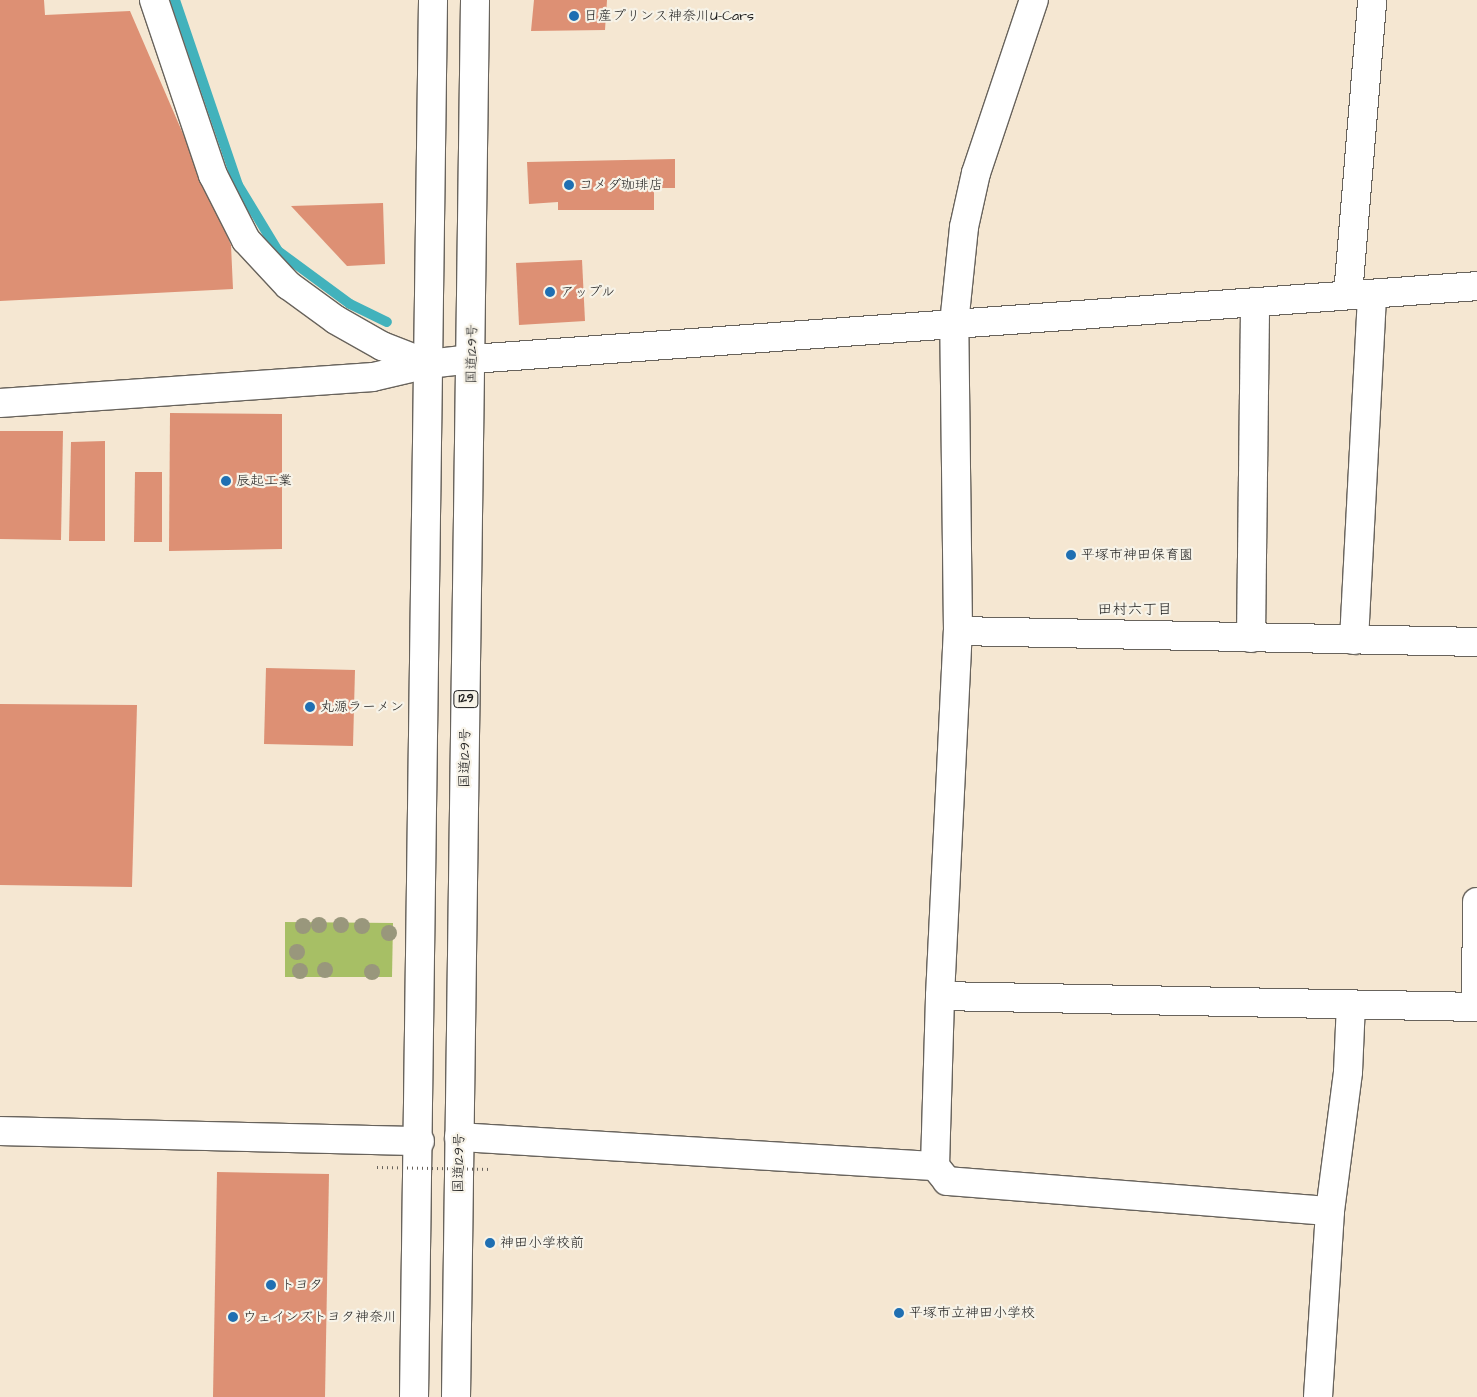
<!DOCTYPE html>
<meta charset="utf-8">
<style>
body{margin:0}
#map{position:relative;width:1477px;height:1397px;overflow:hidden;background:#f5e7d2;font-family:"Architects Daughter","Klee One",sans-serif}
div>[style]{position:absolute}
.green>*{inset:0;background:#a7bf65}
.stream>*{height:10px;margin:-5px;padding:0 5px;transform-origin:5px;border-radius:5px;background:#42b2bc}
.building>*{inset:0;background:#dd9074}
.roads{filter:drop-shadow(1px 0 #68635c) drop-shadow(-1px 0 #68635c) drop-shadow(0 1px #68635c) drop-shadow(0 -1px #68635c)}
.minor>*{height:28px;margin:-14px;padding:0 14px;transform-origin:14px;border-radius:14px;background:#fff}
.highway>*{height:28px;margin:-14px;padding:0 14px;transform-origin:14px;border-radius:14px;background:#fff}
.path-bridge>*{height:3px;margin-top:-1.5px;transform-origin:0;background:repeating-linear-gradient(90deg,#68635c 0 1px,transparent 0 5px)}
.trees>*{width:16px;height:16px;margin:-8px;border-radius:50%;background:#99977c}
.dots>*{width:14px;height:14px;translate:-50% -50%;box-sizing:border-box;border:2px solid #f7f3e8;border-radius:50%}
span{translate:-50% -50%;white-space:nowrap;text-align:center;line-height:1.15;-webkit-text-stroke:4.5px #f7f3e8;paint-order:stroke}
.shield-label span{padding:1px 4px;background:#f7f3e8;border:1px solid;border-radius:4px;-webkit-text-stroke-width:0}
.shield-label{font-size:12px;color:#1c1c1c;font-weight:700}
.poi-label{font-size:14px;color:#1c1c1c}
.left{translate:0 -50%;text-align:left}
.street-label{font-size:14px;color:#1c1c1c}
.neighbourhood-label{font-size:15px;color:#1c1c1c}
</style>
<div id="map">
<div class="green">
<i style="clip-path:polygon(285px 922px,393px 923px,392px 977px,285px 977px)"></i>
</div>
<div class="stream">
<i style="left:175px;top:0;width:195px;rotate:71.2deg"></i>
<i style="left:238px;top:185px;width:77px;rotate:58.8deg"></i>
<i style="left:278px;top:251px;width:89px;rotate:36.4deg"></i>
<i style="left:350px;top:304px;width:41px;rotate:25.9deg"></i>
</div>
<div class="building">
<i style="clip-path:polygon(0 0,44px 0,45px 15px,130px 11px,231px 245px,233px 289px,0 301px)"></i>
<i style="clip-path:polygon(534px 0,607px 0,605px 30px,531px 31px)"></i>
<i style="clip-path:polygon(675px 159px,675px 188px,654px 188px,654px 210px,558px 210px,558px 202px,529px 204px,527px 162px)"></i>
<i style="clip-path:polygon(383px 203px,385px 264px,347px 266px,291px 206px)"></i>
<i style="clip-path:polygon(582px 260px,585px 321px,519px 325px,516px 263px)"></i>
<i style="clip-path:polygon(170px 413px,282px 414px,282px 549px,169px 551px)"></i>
<i style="clip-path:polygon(0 431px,63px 431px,61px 540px,0 539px)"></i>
<i style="clip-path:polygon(105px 441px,105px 541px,69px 541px,71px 442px)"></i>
<i style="clip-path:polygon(135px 472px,162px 472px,162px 542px,134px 542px)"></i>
<i style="clip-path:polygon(266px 668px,355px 670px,353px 746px,264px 744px)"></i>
<i style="clip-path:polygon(0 704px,137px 705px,132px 887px,0 885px)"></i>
<i style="clip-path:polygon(217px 1172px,329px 1174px,325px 1397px,213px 1397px)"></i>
</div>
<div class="roads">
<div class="minor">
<i style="left:154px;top:0;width:185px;rotate:71.4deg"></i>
<i style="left:213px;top:175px;width:73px;rotate:63.1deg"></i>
<i style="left:246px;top:240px;width:62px;rotate:47deg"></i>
<i style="left:288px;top:285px;width:59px;rotate:36.1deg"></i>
<i style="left:336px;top:320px;width:53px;rotate:29.5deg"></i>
<i style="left:382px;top:346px;width:49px;rotate:21.4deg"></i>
<i style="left:1348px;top:295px;width:296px;rotate:-85.3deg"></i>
<i style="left:0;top:403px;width:374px;rotate:-4deg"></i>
<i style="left:373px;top:377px;width:57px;rotate:-13.3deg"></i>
<i style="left:428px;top:364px;width:44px;rotate:-6.5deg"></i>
<i style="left:472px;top:359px;width:1008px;rotate:-4.15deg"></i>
<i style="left:958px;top:631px;width:519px;rotate:1.21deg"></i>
<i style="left:1251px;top:638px;width:336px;rotate:-89.3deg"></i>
<i style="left:1354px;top:640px;width:346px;rotate:-87deg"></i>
<i style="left:940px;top:996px;width:537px;rotate:1.17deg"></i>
<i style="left:1476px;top:1007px;width:105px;rotate:-89.5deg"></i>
<i style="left:0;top:1131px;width:420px;rotate:1.4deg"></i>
<i style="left:459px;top:1137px;width:477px;rotate:3.5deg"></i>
<i style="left:935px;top:1166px;width:170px;rotate:-88.3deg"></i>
<i style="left:940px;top:996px;width:365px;rotate:-87.2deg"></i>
<i style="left:958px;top:631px;width:307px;rotate:-90.7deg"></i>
<i style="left:954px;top:324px;width:98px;rotate:-84.1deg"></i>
<i style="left:964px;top:227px;width:55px;rotate:-77.5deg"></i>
<i style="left:976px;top:173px;width:182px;rotate:-71.5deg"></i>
<i style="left:935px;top:1166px;width:19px;rotate:51deg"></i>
<i style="left:947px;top:1181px;width:384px;rotate:4.5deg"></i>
<i style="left:1318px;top:1397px;width:186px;rotate:-86.3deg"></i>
<i style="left:1330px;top:1211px;width:140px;rotate:-82.6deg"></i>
<i style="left:1348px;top:1072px;width:68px;rotate:-87.5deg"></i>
</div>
<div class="highway">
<i style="left:414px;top:1397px;width:1397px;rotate:-89.22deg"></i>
<i style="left:456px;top:1397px;width:1397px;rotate:-89.22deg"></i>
</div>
</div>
<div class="path-bridge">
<i style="left:377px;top:1167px;width:115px;rotate:1deg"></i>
</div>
<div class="trees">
<i style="left:319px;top:925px"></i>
<i style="left:341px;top:925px"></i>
<i style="left:303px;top:926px"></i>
<i style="left:362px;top:926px"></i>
<i style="left:389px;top:933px"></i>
<i style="left:297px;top:952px"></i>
<i style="left:325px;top:970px"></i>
<i style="left:300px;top:971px"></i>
<i style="left:372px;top:972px"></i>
</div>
<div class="dots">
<i style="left:574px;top:16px;background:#1f6fb2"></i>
<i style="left:569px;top:185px;background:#1f6fb2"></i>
<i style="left:550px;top:292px;background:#1f6fb2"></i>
<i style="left:226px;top:481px;background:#1f6fb2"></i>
<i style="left:1071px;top:555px;background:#1f6fb2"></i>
<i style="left:310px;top:707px;background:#1f6fb2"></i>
<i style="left:490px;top:1243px;background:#1f6fb2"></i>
<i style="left:271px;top:1285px;background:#1f6fb2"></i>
<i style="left:899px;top:1313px;background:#1f6fb2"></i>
<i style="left:233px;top:1317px;background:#1f6fb2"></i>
</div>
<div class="shield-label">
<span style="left:466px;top:699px">129</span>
</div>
<div class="poi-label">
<span class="left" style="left:584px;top:16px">日産プリンス神奈川U-Cars</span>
<span class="left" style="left:579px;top:185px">コメダ珈琲店</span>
<span class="left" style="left:560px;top:292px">アップル</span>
<span class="left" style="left:236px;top:481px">辰起工業</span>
<span class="left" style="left:1081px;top:555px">平塚市神田保育園</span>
<span class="left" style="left:320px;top:707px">丸源ラーメン</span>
<span class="left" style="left:500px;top:1243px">神田小学校前</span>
<span class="left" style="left:281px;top:1285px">トヨタ</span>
<span class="left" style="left:909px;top:1313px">平塚市立神田小学校</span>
<span class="left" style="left:243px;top:1317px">ウェインズトヨタ神奈川</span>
</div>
<div class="street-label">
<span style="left:472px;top:354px;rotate:-89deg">国道129号</span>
<span style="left:465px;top:758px;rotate:-89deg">国道129号</span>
<span style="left:459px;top:1163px;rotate:-89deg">国道129号</span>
</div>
<div class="neighbourhood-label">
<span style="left:1135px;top:610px">田村六丁目</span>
</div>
</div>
